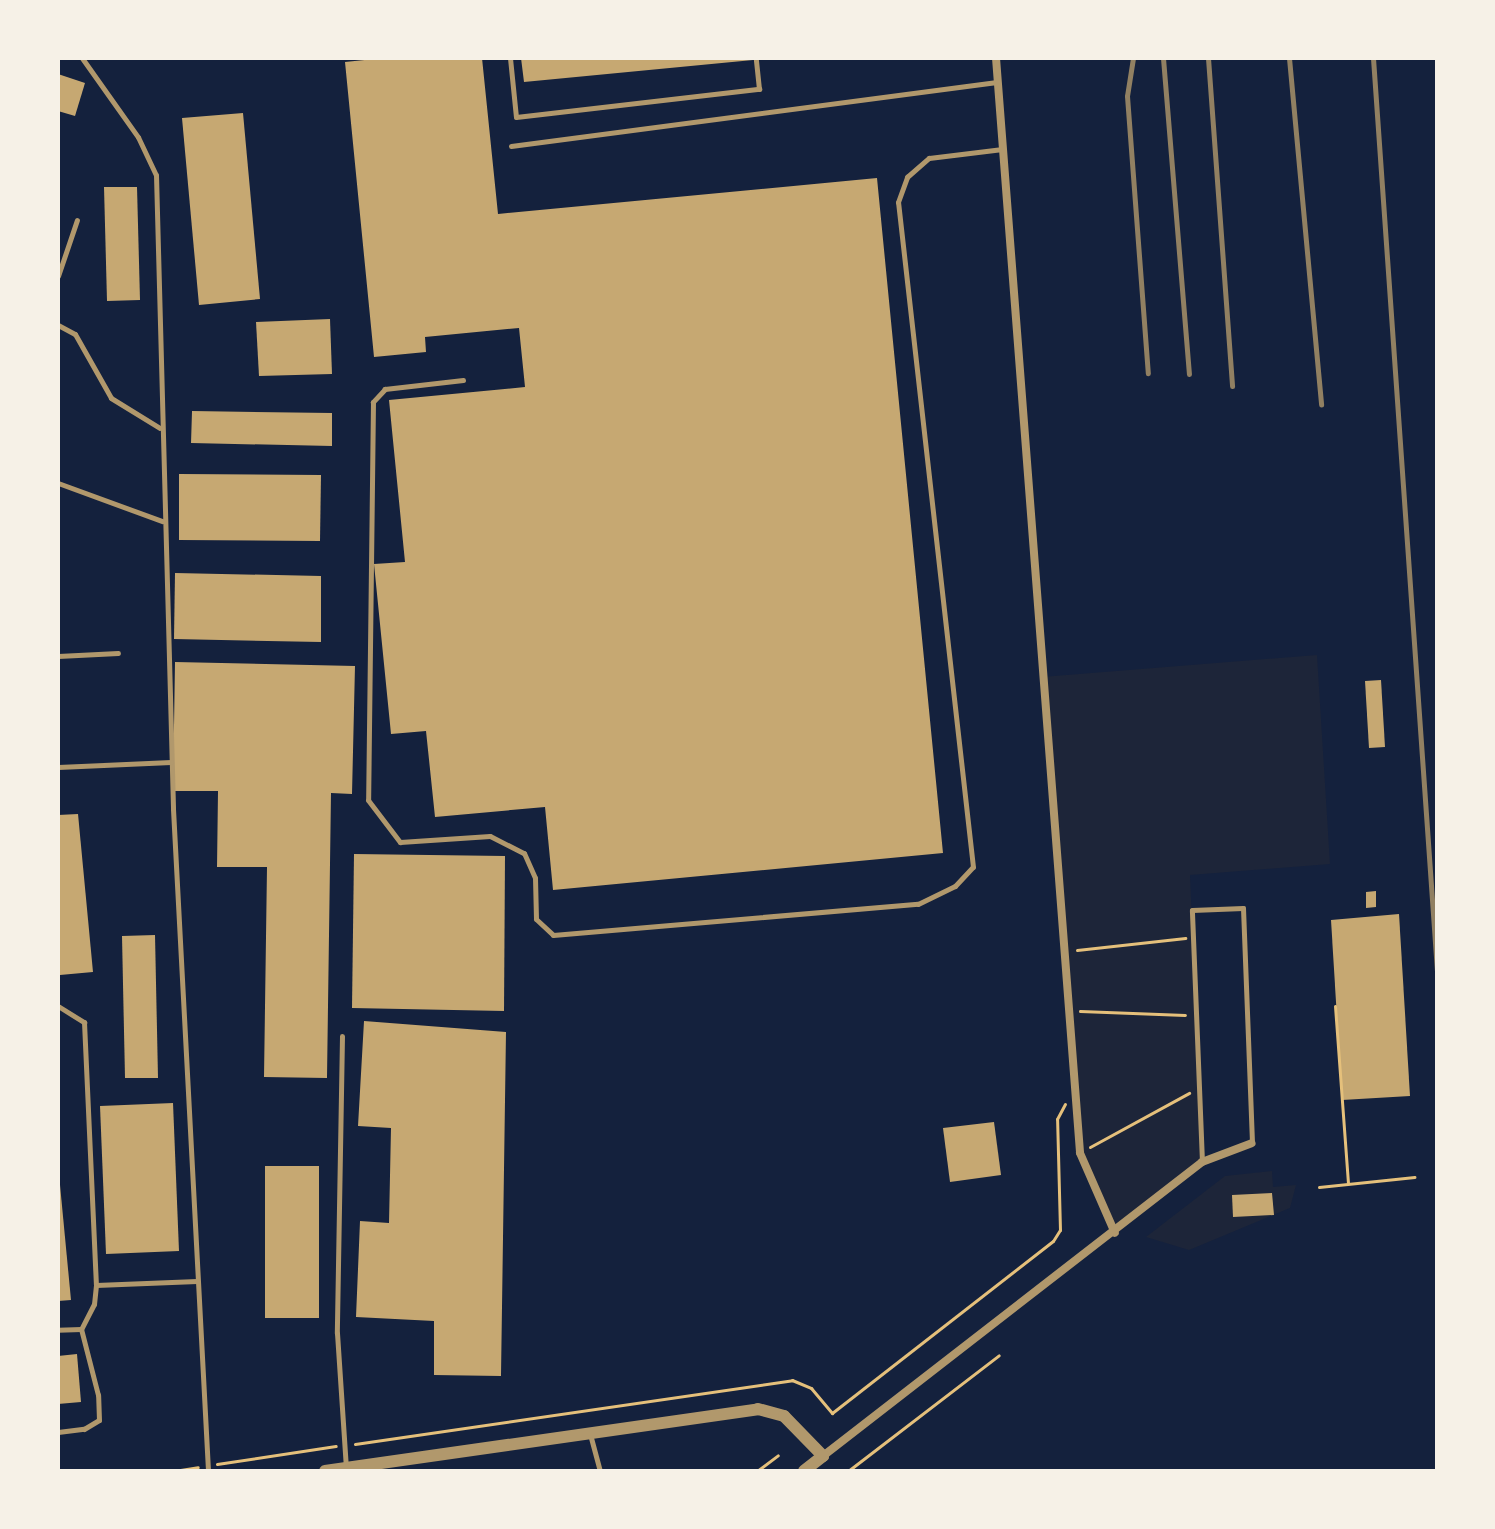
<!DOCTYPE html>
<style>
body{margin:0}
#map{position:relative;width:1495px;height:1529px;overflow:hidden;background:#14213d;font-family:Inter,sans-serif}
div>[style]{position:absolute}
.green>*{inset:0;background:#1d2539}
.building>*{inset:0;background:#c6a872}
.path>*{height:3px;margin:-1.5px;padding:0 1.5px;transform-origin:1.5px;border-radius:1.5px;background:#e5c07b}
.service>*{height:5px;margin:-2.5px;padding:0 2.5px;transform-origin:2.5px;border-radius:2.5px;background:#b1986c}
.minor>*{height:8px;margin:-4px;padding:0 4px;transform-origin:4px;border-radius:4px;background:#b1986c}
.tertiary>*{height:12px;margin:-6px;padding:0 6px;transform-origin:6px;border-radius:6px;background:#b1986c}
.rail>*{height:5px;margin:-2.5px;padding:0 2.5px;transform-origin:2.5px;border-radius:2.5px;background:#918062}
span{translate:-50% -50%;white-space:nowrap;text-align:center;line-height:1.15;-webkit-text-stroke:8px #f6f1e7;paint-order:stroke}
.frame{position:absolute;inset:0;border:60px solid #f6f1e7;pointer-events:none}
</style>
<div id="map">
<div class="green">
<i style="clip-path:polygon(1317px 655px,1330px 864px,1190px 875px,1202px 1162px,1115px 1233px,1080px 1153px,1042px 677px)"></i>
<i style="clip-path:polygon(1272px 1171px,1273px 1187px,1296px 1185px,1290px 1208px,1189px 1250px,1146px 1237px,1225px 1176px)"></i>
</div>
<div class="building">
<i style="clip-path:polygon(384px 58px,482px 58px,498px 214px,877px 178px,943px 853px,553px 890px,545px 807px,435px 817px,426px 731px,391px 734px,374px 564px,405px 562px,389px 400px,525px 387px,519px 328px,425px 337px,426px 352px,374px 357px,345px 62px)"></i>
<i style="clip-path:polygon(521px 58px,753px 58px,753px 60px,524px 82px)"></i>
<i style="clip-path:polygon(58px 74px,85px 83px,75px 116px,58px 111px)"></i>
<i style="clip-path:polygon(243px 113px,260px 299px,199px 305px,182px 118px)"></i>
<i style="clip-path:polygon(104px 187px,137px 187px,140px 300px,107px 301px)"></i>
<i style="clip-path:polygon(330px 319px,332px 374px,259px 376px,256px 322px)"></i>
<i style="clip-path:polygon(192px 411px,332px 413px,332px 446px,191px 443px)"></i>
<i style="clip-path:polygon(179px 474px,321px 475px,320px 541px,179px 540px)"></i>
<i style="clip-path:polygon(175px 573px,321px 576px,321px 642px,174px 639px)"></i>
<i style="clip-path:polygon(175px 662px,355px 666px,352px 794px,331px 793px,327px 1078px,264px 1077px,267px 867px,217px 867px,218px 791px,173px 791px)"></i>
<i style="clip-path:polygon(1381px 680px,1385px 747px,1369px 748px,1365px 681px)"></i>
<i style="clip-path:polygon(78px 814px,93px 972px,60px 975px,58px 815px)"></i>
<i style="clip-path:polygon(354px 854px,505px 856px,504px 1011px,352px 1008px)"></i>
<i style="clip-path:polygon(1376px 891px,1376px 907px,1366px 908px,1366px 892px)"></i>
<i style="clip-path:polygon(1399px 914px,1410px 1096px,1342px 1100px,1331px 920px)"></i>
<i style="clip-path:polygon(155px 935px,158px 1078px,125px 1078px,122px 936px)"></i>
<i style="clip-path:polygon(364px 1021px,506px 1032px,501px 1376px,434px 1375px,434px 1321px,356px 1317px,360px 1221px,389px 1223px,391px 1128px,358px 1126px)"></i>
<i style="clip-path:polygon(173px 1103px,179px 1251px,106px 1254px,100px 1106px)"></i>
<i style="clip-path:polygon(994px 1122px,1001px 1175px,950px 1182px,943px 1128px)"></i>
<i style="clip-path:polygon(58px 1164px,71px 1300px,58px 1301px)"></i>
<i style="clip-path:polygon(265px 1166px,319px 1166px,319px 1318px,265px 1318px)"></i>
<i style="clip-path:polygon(1272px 1193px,1274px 1215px,1233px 1217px,1232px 1195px)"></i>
<i style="clip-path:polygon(77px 1354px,81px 1402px,58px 1404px,58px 1356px)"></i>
</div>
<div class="path">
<i style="left:1077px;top:950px;width:109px;rotate:-6.3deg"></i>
<i style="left:1335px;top:1006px;width:177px;rotate:85.8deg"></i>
<i style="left:1080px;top:1011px;width:105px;rotate:2.2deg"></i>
<i style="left:1090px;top:1147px;width:113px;rotate:-28.6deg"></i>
<i style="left:1319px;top:1187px;width:96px;rotate:-6deg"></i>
<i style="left:355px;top:1444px;width:442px;rotate:-8.3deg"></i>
<i style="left:792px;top:1380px;width:21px;rotate:23deg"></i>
<i style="left:811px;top:1388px;width:33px;rotate:50deg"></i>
<i style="left:832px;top:1413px;width:280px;rotate:-37.9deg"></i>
<i style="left:1053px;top:1241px;width:13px;rotate:-58deg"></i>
<i style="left:1060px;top:1230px;width:111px;rotate:-91.5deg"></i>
<i style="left:1057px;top:1119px;width:17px;rotate:-62deg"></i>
<i style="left:217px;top:1464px;width:120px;rotate:-8.6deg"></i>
<i style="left:174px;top:1471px;width:24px;rotate:-9deg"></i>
<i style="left:757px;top:1471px;width:26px;rotate:-37deg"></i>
<i style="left:848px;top:1471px;width:190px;rotate:-37.5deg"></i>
</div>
<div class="service">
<i style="left:82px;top:58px;width:97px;rotate:54.7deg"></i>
<i style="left:138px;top:137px;width:42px;rotate:64.7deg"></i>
<i style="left:156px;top:175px;width:634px;rotate:88.46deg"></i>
<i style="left:173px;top:809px;width:663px;rotate:86.97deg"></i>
<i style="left:510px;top:58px;width:59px;rotate:84.2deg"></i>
<i style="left:516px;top:117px;width:245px;rotate:-6.6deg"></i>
<i style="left:759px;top:89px;width:31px;rotate:-96deg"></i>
<i style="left:511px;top:146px;width:490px;rotate:-7.5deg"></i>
<i style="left:58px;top:276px;width:59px;rotate:-71.3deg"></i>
<i style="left:58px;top:325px;width:19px;rotate:28deg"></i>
<i style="left:75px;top:334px;width:73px;rotate:60.6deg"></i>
<i style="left:111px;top:398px;width:57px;rotate:31.5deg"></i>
<i style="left:463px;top:380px;width:79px;rotate:173.4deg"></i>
<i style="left:385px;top:389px;width:18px;rotate:133deg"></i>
<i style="left:373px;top:402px;width:398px;rotate:90.7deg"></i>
<i style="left:368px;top:800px;width:53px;rotate:52.7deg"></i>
<i style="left:400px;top:842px;width:90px;rotate:-3.8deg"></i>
<i style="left:490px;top:836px;width:38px;rotate:27deg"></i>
<i style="left:524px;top:853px;width:27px;rotate:66deg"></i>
<i style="left:535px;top:878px;width:41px;rotate:88.6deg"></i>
<i style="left:536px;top:919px;width:23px;rotate:43deg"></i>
<i style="left:553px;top:935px;width:366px;rotate:-4.9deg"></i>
<i style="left:918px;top:904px;width:41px;rotate:-25.9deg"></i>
<i style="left:955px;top:886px;width:26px;rotate:-47deg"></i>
<i style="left:973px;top:867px;width:669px;rotate:-96.43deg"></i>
<i style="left:898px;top:202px;width:27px;rotate:-70deg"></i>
<i style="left:907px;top:177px;width:29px;rotate:-41deg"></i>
<i style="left:929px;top:158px;width:74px;rotate:-7deg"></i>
<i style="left:58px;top:483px;width:111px;rotate:20.1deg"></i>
<i style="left:58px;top:656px;width:60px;rotate:-2.9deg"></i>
<i style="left:58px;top:767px;width:113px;rotate:-2.5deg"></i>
<i style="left:58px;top:1006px;width:31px;rotate:32deg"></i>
<i style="left:84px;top:1022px;width:263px;rotate:87.4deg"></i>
<i style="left:96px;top:1285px;width:19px;rotate:96deg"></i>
<i style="left:94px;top:1304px;width:28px;rotate:117deg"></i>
<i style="left:81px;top:1329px;width:23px;rotate:178deg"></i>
<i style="left:342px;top:1036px;width:297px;rotate:91deg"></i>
<i style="left:337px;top:1333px;width:134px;rotate:86.2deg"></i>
<i style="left:1202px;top:1162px;width:252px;rotate:-92.3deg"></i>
<i style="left:1192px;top:910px;width:51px;rotate:-2.2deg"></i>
<i style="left:1243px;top:908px;width:235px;rotate:87.8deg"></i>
<i style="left:96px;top:1285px;width:101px;rotate:-2.3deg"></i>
<i style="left:58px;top:1432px;width:26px;rotate:-7deg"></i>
<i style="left:84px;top:1429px;width:17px;rotate:-31deg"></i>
<i style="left:99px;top:1420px;width:25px;rotate:-92deg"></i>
<i style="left:98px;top:1395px;width:68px;rotate:-104.4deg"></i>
<i style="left:590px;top:1434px;width:38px;rotate:75deg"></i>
</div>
<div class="minor">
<i style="left:996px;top:58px;width:1098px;rotate:85.61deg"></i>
<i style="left:1080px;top:1153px;width:87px;rotate:66.4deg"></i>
<i style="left:823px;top:1456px;width:480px;rotate:-37.8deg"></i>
<i style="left:1202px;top:1162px;width:53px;rotate:-20.8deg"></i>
</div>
<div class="tertiary">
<i style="left:325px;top:1471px;width:437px;rotate:-8.1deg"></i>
<i style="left:758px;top:1409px;width:27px;rotate:15deg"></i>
<i style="left:784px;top:1416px;width:56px;rotate:45.7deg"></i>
<i style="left:823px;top:1456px;width:24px;rotate:142deg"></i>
</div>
<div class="rail">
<i style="left:1133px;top:58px;width:38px;rotate:99deg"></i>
<i style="left:1127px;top:96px;width:278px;rotate:85.7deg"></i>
<i style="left:1163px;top:58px;width:317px;rotate:85.3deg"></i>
<i style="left:1208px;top:58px;width:329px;rotate:85.8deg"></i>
<i style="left:1289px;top:58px;width:348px;rotate:84.7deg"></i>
<i style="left:1373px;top:58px;width:915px;rotate:85.99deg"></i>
</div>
<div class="frame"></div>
</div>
